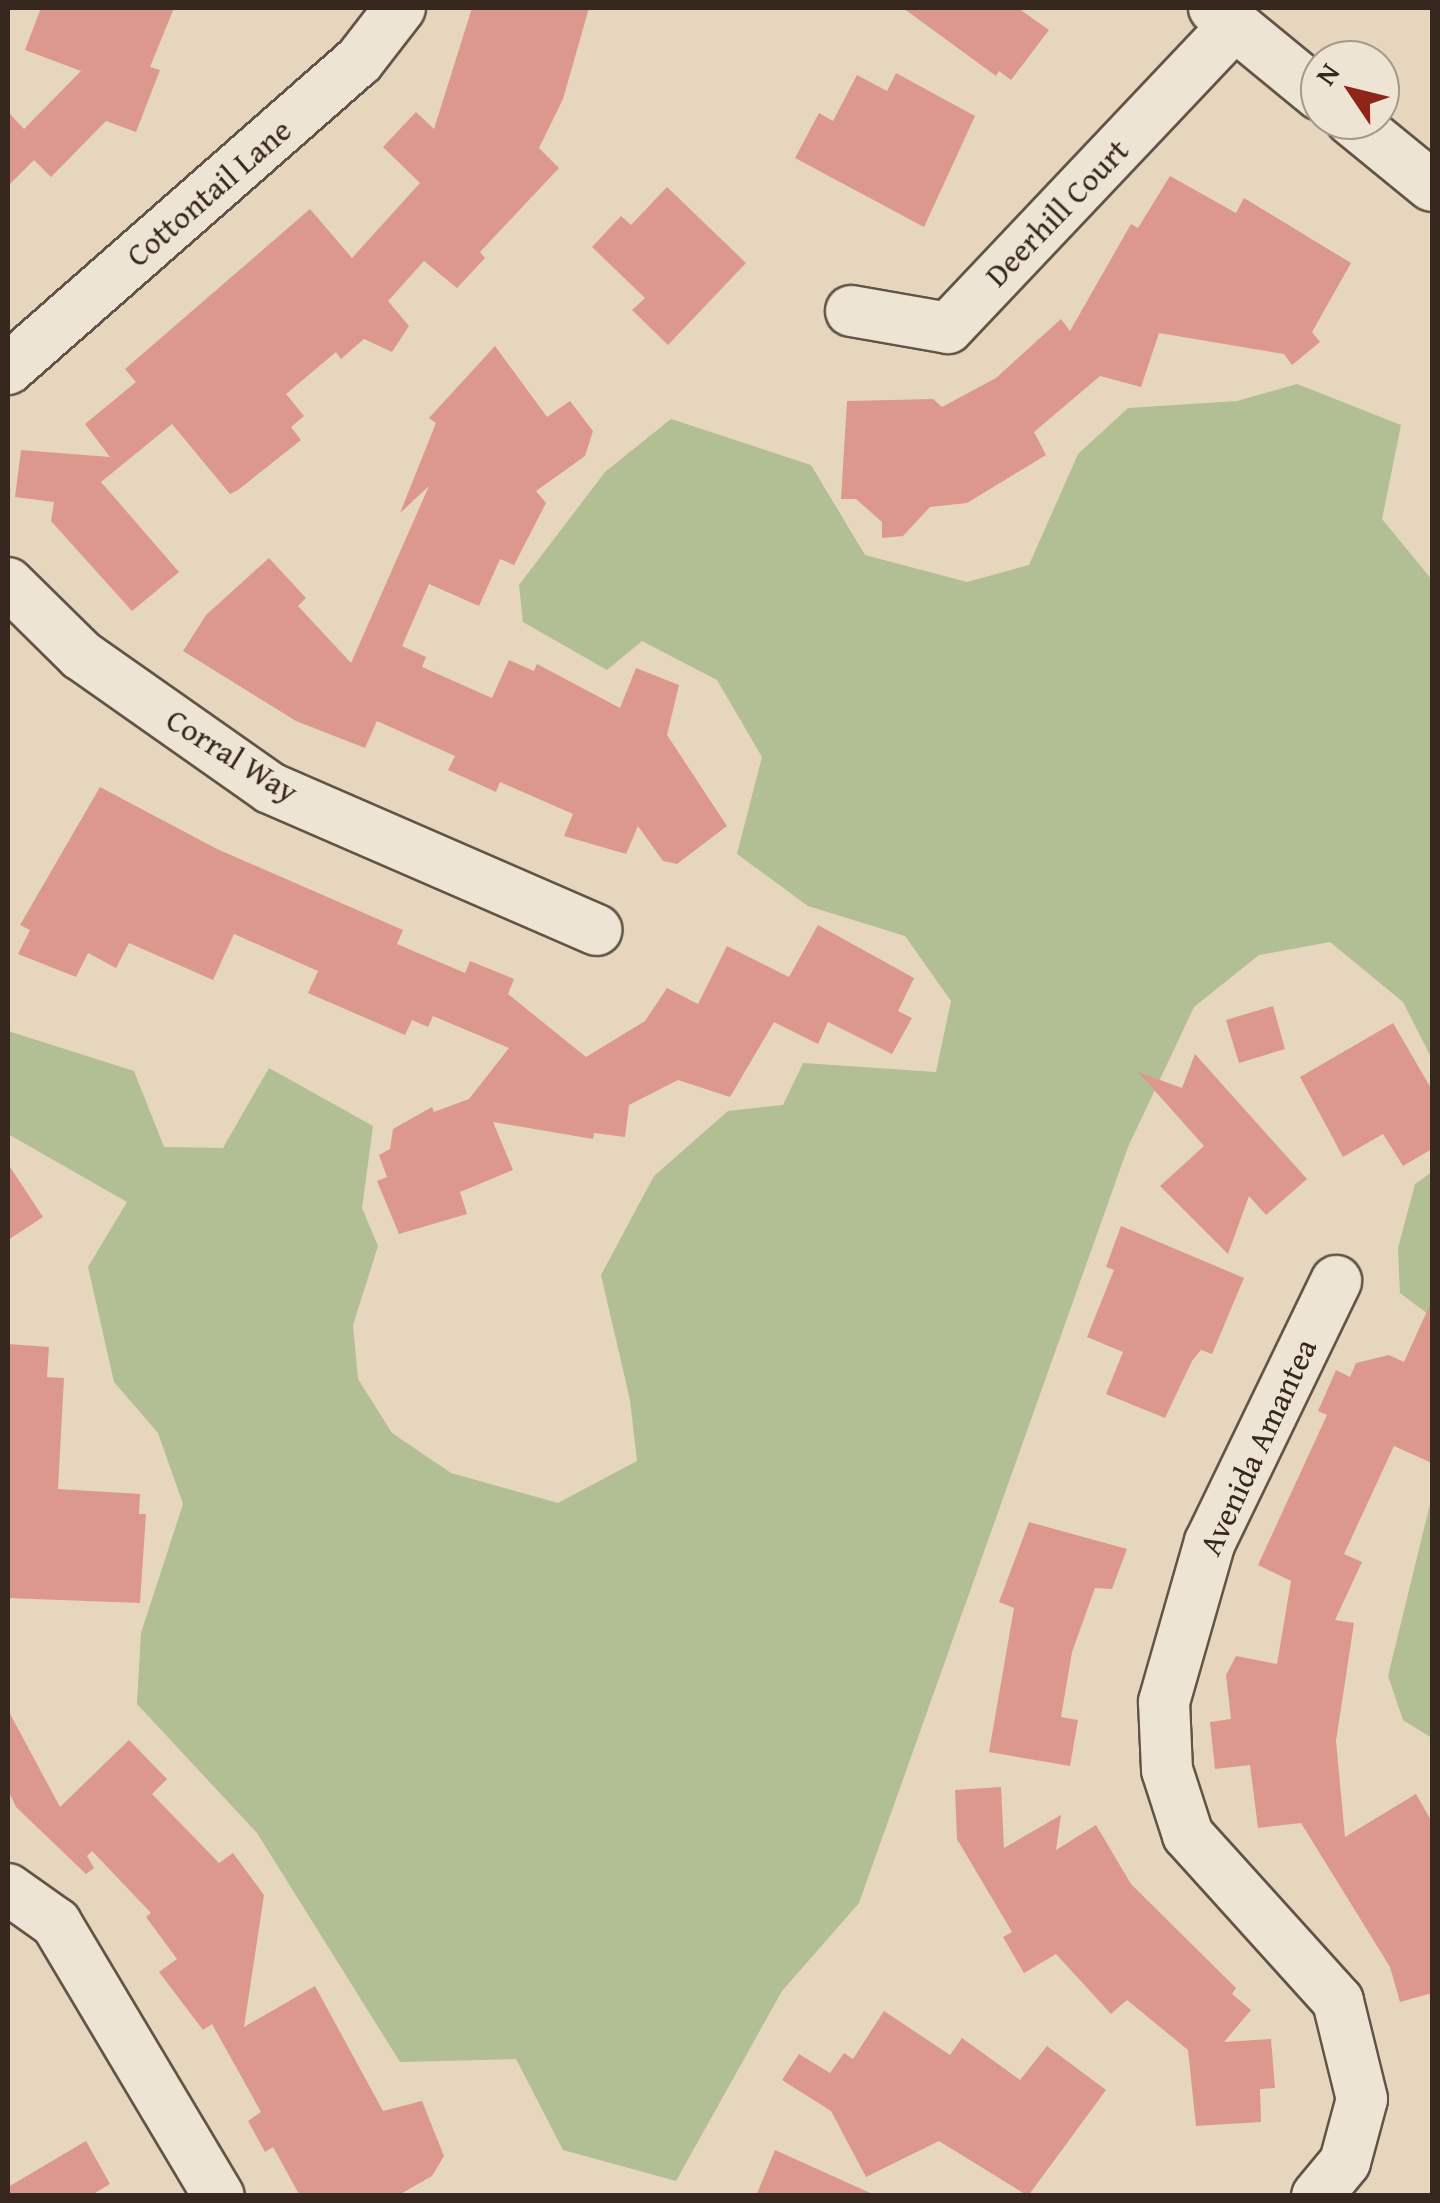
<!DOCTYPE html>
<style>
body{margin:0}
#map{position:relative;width:1440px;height:2203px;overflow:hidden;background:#e5d6bd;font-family:"Gentium Book Plus",serif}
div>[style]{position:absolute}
.green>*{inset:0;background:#b2be93}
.building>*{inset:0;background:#dd988e}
.roads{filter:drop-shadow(2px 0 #625446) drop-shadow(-2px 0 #625446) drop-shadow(0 2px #625446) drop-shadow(0 -2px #625446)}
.minor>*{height:50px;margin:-25px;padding:0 25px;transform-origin:25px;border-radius:25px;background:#eee4d4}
span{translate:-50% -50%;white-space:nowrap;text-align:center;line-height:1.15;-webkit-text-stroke:9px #eee4d4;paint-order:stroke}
.street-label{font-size:32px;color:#37281f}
.frame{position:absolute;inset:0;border:10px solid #37281f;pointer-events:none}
.north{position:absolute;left:1300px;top:40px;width:100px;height:100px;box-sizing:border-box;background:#eee4d4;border:2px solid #a5998c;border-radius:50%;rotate:305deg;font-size:28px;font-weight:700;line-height:40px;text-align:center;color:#37281f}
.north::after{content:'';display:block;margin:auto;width:35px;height:45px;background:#8f2418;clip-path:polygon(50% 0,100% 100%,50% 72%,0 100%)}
</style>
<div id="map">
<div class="green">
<i style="clip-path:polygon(1297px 384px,1401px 425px,1382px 519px,1432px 580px,1432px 1059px,1403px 1002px,1330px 942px,1259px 955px,1194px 1007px,1128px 1147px,859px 1903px,782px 1991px,676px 2181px,563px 2150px,516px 2059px,400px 2062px,257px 1833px,137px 1704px,141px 1633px,183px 1504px,158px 1433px,114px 1382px,88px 1267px,127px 1202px,8px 1134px,8px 1031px,134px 1071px,164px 1147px,223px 1148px,269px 1068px,373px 1126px,362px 1208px,378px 1246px,353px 1325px,358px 1379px,392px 1433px,451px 1473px,558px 1503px,637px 1461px,630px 1400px,601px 1275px,654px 1176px,728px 1111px,783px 1105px,803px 1063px,936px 1072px,951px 1001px,905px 936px,808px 906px,737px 854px,762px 757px,717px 680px,642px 641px,607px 670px,523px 622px,519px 585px,605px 472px,671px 419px,811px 465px,865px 555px,967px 582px,1029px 565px,1078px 454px,1128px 408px,1237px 401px)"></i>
<i style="clip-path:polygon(1432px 1172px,1432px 1317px,1400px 1293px,1398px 1248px,1415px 1184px)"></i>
<i style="clip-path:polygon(1432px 1496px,1432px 1738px,1403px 1720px,1388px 1676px)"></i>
</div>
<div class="building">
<i style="clip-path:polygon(41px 8px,174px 8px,150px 67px,160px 70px,136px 132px,106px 121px,51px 177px,34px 160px,8px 186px,8px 112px,24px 129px,81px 71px,25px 50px)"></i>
<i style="clip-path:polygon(472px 8px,589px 8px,563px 99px,539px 148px,559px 168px,480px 252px,485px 258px,457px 288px,424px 261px,388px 301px,409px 326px,392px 352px,364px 339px,341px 359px,336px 352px,286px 394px,304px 416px,291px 427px,301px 440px,238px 490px,230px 494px,172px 424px,101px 482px,179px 572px,132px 611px,51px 521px,54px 502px,15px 497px,21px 450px,110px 457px,85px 424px,136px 382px,125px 369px,310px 209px,352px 258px,420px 183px,383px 147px,416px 112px,434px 129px)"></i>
<i style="clip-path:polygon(903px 8px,1018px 8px,1049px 30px,1011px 80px,999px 71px,996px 76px)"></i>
<i style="clip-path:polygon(896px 73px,975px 116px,924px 227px,795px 158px,819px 113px,833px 121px,857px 75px,887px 91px)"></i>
<i style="clip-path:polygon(1170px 176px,1236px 213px,1244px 198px,1351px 263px,1312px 332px,1320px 342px,1292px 365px,1284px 354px,1159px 333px,1141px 387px,1100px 376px,1034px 432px,1046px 455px,967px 503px,930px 507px,903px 536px,882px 538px,882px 522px,856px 499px,841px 499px,847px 401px,933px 399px,942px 407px,996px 378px,1061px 319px,1070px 331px,1131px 224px,1138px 228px)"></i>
<i style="clip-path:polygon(667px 187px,746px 263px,668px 345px,632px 310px,645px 298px,592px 247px,621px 216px,631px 225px)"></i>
<i style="clip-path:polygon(495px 346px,547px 417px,570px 401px,593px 431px,585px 456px,536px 491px,546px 503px,514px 565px,500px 559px,479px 606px,429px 584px,402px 646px,426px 657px,422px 667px,492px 698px,509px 660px,534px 671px,537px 664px,620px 708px,636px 668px,679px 685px,667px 735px,727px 826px,677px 864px,663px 861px,638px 826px,626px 854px,564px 836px,573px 814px,500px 782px,496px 792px,448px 770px,455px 756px,377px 721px,365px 748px,296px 721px,183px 651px,206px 615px,269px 558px,306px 598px,298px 606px,351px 663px,429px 486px,400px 513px,436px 423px,429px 418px)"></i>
<i style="clip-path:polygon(100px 787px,217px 849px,403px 930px,397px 944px,465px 973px,470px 961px,514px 979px,508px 994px,586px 1057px,645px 1021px,667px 988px,698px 1004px,727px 946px,789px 977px,818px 925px,914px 978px,898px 1011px,912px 1018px,892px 1054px,828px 1022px,818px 1044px,774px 1022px,730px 1097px,678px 1080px,629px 1105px,625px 1137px,594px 1133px,593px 1139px,493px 1122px,513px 1170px,460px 1192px,467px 1214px,399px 1234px,377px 1181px,387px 1177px,379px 1155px,390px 1149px,393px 1129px,432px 1107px,434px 1112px,469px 1099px,509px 1048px,433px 1016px,428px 1027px,412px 1020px,405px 1035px,308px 993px,318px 971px,234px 934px,213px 980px,129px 943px,116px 968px,88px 953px,76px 977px,18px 954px,30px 930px,20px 925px)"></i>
<i style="clip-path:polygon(1273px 1006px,1285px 1049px,1239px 1063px,1226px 1020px)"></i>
<i style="clip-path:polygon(1393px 1023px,1432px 1090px,1432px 1149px,1403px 1166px,1383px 1134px,1343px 1157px,1300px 1077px)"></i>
<i style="clip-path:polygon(1195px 1054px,1307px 1179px,1266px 1215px,1249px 1196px,1228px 1254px,1160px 1186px,1204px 1146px,1138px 1072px,1182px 1088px)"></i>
<i style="clip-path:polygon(8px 1164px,43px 1217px,8px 1240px)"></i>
<i style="clip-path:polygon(1121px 1226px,1244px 1278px,1212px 1354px,1201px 1350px,1192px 1361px,1165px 1418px,1106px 1394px,1123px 1352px,1087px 1337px,1114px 1270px,1106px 1267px)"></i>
<i style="clip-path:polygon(1432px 1300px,1432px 1463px,1394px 1446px,1344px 1554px,1362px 1562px,1335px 1620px,1354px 1623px,1336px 1741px,1345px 1837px,1416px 1794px,1432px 1822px,1432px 1993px,1400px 2002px,1390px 1967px,1301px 1823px,1258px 1828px,1250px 1765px,1215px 1769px,1210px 1722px,1231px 1719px,1226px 1675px,1236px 1656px,1277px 1664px,1291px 1581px,1258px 1565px,1327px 1415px,1318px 1411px,1336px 1370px,1350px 1377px,1356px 1363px,1389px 1355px,1404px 1362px)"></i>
<i style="clip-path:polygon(8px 1344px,49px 1347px,47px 1377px,64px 1378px,58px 1489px,140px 1494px,139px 1514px,146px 1514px,140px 1603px,8px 1598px)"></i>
<i style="clip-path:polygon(1029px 1522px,1127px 1549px,1112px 1589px,1095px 1588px,1072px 1652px,1061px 1717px,1078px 1720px,1070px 1766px,989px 1752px,1014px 1608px,999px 1602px)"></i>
<i style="clip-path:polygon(8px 1710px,60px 1807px,129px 1740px,167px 1779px,152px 1794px,219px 1863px,233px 1853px,264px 1895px,244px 2027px,315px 1986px,383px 2111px,422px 2101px,444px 2156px,432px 2176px,397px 2196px,300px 2196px,273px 2147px,265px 2152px,248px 2121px,261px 2112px,212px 2024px,203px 2030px,159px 1972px,177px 1959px,146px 1917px,151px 1913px,92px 1851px,87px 1856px,94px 1868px,86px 1874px,16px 1807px,8px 1790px)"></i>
<i style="clip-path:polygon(1001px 1787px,1004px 1848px,1061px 1815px,1056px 1850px,1096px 1825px,1131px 1884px,1236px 1988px,1232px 1994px,1251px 2010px,1224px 2042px,1271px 2039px,1275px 2088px,1260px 2089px,1261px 2122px,1196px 2126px,1188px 2050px,1127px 2000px,1111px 2014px,1056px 1954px,1024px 1973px,1003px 1937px,1012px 1932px,957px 1839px,955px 1790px)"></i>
<i style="clip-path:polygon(884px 2011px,950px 2055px,962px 2038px,1020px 2080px,1047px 2046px,1106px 2090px,1028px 2196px,939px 2141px,866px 2177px,831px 2111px,782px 2080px,799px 2054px,830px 2073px,844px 2053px,853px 2059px)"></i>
<i style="clip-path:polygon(86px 2141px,110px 2184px,90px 2196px,8px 2196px,8px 2187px)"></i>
<i style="clip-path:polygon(775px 2150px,877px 2196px,756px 2196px)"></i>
</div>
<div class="roads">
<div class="minor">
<i style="left:1214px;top:8px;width:137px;rotate:39.4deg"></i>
<i style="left:1351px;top:120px;width:104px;rotate:39.2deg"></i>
<i style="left:851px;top:311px;width:98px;rotate:9.9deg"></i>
<i style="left:948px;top:328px;width:416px;rotate:-46.6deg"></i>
<i style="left:8px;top:369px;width:467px;rotate:-41.3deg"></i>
<i style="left:359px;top:61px;width:67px;rotate:-52.3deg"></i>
<i style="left:8px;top:583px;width:103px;rotate:44.6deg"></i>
<i style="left:81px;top:655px;width:231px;rotate:35.1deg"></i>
<i style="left:270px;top:788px;width:356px;rotate:23.5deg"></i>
<i style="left:8px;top:1889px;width:59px;rotate:35.3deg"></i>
<i style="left:56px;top:1923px;width:318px;rotate:59.2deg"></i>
<i style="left:1317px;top:2196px;width:44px;rotate:-50.5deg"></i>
<i style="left:1345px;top:2162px;width:65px;rotate:-74.9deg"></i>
<i style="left:1362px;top:2099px;width:101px;rotate:-103.8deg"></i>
<i style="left:1338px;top:2001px;width:224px;rotate:-132.1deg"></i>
<i style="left:1188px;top:1835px;width:68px;rotate:-107.9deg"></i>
<i style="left:1167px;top:1770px;width:68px;rotate:-92.5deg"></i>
<i style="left:1164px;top:1702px;width:166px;rotate:-74deg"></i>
<i style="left:1210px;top:1542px;width:290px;rotate:-64.2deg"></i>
</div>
</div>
<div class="street-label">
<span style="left:209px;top:193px;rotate:-41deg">Cottontail Lane</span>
<span style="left:1057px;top:213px;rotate:-46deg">Deerhill Court</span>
<span style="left:232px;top:756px;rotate:32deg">Corral Way</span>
<span style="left:1258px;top:1447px;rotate:-65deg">Avenida Amantea</span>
</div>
<div class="frame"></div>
<div class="north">N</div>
</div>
